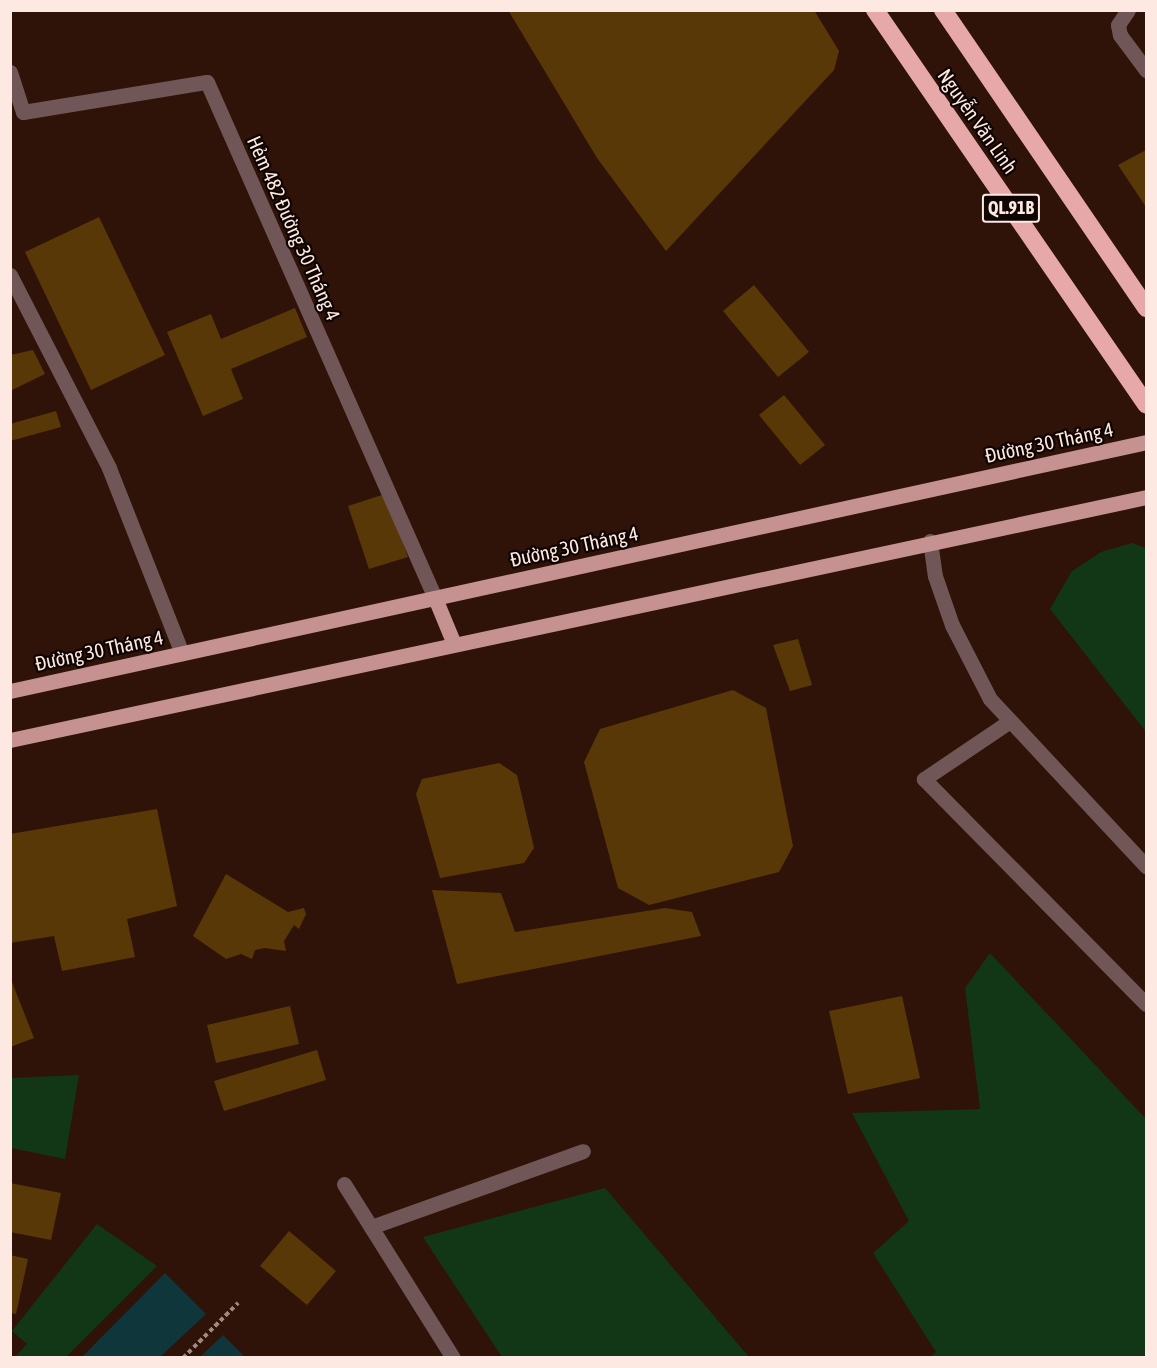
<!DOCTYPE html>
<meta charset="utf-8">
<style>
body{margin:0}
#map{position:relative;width:1157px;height:1368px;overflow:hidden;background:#2f1308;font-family:"Asap Condensed",sans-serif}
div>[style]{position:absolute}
.green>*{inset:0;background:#113717}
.water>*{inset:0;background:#0e363b}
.building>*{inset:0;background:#593808}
.path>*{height:4px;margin-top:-2px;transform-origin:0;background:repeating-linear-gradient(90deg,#a0887f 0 4.5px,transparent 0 7.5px)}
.minor>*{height:15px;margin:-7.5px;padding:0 7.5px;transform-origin:7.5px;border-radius:7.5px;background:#705656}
.major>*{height:15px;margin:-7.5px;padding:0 7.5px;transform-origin:7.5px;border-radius:7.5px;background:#c59191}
.highway>*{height:18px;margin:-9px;padding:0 9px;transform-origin:9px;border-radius:9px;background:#e7a8a9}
span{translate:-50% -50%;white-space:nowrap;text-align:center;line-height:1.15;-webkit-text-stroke:4.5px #0e0402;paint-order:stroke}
.shield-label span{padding:2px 4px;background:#0e0402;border:2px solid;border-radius:4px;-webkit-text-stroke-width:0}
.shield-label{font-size:18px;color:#fee9e2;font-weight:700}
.street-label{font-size:20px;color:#fee9e2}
.frame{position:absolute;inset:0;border:12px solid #fee9e2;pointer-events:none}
</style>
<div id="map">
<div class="green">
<i style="clip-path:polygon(1132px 543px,1146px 548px,1146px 732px,1050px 609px,1072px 571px,1101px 552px)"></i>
<i style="clip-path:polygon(990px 953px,1146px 1119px,1146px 1357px,930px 1357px,936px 1352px,873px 1253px,909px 1221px,852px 1113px,980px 1109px,965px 988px)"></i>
<i style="clip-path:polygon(79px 1075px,65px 1159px,11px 1148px,11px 1078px)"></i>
<i style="clip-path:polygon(605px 1188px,749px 1357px,502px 1357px,423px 1237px)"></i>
<i style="clip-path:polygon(97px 1224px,157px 1266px,66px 1357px,15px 1357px,27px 1344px,12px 1331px)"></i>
</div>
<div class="water">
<i style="clip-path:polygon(165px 1273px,206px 1314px,160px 1357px,82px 1357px)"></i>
<i style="clip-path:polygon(223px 1335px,245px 1357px,200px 1357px)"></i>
</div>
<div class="building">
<i style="clip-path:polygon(508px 10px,814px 10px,839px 51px,834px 70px,666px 251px,597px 158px)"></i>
<i style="clip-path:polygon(1146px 150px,1146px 207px,1118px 165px)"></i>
<i style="clip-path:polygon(99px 217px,165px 355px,91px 390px,25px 252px)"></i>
<i style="clip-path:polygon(754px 285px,809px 352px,778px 377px,723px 311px)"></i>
<i style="clip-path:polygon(295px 308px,307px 337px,231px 369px,243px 399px,203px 416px,167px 332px,211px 314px,221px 339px)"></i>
<i style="clip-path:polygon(33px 350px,45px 374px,10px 391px,10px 355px)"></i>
<i style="clip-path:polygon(784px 395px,825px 445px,800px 465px,759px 415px)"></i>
<i style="clip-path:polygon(56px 411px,61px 427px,10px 441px,10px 424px)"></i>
<i style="clip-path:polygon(385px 494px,408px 557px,369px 569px,348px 506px)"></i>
<i style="clip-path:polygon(798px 639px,812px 685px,790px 691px,773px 645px)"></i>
<i style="clip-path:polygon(733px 690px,766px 708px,793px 846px,779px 872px,649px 905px,618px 888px,584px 762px,600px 729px)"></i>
<i style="clip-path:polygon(499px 763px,517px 775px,534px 848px,524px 863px,440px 878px,416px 794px,422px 779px)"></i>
<i style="clip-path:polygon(157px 809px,177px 906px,127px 919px,135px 957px,62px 971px,54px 936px,10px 943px,10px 834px)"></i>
<i style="clip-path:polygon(226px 874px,288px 912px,304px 908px,306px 914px,299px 929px,294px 925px,284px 941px,286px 951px,265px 948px,255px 950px,252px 959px,241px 954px,226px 959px,193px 936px)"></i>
<i style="clip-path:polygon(432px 890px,501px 893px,515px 932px,665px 908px,692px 912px,701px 936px,457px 984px)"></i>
<i style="clip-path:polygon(10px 977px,34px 1038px,10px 1047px)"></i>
<i style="clip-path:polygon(902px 996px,920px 1078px,848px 1094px,829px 1011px)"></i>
<i style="clip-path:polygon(290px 1006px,299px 1044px,216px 1063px,207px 1025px)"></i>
<i style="clip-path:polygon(317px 1050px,326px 1080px,224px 1111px,214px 1081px)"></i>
<i style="clip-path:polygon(10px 1183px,61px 1193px,51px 1240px,10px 1232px)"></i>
<i style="clip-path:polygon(289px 1231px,336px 1271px,307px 1305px,260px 1266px)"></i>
<i style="clip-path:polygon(10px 1255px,28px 1259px,16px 1314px,10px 1313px)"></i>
</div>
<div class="path">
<i style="left:183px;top:1358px;width:78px;rotate:-45deg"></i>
</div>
<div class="minor">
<i style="left:1128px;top:10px;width:18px;rotate:124deg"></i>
<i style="left:1118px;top:25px;width:10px;rotate:79deg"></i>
<i style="left:1120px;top:35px;width:44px;rotate:53.4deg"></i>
<i style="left:10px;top:72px;width:42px;rotate:72deg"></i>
<i style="left:23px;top:112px;width:186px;rotate:-9.3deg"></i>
<i style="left:207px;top:82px;width:564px;rotate:66.16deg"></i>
<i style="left:10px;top:275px;width:217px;rotate:62.8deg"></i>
<i style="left:109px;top:468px;width:199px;rotate:68.5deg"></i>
<i style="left:930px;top:541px;width:35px;rotate:82deg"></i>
<i style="left:935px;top:576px;width:52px;rotate:70.9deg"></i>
<i style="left:952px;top:625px;width:83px;rotate:62.8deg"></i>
<i style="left:990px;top:699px;width:229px;rotate:47deg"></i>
<i style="left:1010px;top:721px;width:104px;rotate:146deg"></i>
<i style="left:924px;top:779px;width:316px;rotate:45.4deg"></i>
<i style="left:344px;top:1184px;width:205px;rotate:57.9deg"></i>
<i style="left:371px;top:1227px;width:225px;rotate:-19.7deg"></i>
</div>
<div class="major">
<i style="left:435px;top:598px;width:50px;rotate:67.6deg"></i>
<i style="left:10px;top:691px;width:1163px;rotate:-12.36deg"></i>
<i style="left:10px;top:740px;width:1162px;rotate:-12.07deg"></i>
</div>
<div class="highway">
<i style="left:875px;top:10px;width:479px;rotate:55.5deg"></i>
<i style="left:943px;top:10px;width:361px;rotate:55.7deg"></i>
</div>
<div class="shield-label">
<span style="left:1011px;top:208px">QL.91B</span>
</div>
<div class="street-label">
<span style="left:978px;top:121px;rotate:55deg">Nguyễn Văn Linh</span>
<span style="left:294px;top:228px;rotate:66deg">Hẻm 482 Đường 30 Tháng 4</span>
<span style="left:1049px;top:442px;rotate:-12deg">Đường 30 Tháng 4</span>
<span style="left:574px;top:546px;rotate:-12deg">Đường 30 Tháng 4</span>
<span style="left:99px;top:650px;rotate:-12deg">Đường 30 Tháng 4</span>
</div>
<div class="frame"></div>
</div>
